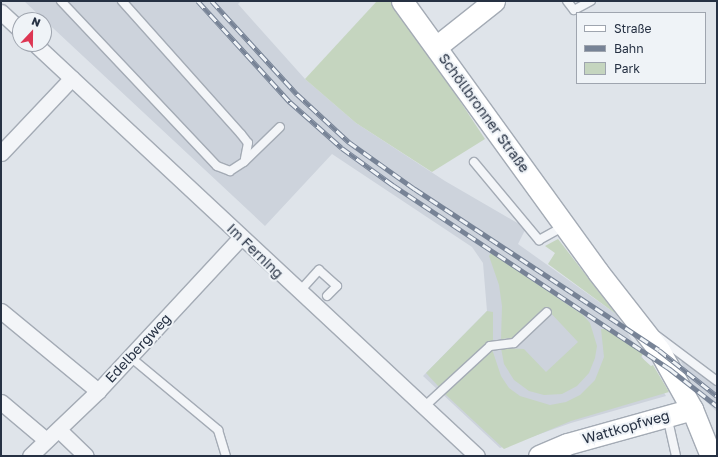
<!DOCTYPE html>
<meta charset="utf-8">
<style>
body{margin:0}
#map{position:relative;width:718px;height:457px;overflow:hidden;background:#dfe4ea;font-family:"Golos Text",sans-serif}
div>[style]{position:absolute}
.built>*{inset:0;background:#cdd3dc}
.green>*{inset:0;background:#c5d5bf}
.roads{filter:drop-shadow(1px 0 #a4abb5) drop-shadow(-1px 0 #a4abb5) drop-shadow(0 1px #a4abb5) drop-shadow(0 -1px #a4abb5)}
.lane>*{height:8px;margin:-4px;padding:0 4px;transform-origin:4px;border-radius:4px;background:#f3f5f8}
.street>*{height:15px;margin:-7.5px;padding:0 7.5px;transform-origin:7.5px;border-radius:7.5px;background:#f3f5f8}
.secondary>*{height:21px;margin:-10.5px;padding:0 10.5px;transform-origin:10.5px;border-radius:10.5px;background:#fff}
.rail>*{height:4.5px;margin-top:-2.25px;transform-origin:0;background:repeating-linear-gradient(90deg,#eff3f7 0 9px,#778396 0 18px);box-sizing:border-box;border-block:1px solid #778396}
span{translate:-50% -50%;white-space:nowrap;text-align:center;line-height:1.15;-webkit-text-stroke:4px #eff3f7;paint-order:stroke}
.street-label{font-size:14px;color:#263143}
.frame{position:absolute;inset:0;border:2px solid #263143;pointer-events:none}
.legend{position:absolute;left:576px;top:12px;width:130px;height:72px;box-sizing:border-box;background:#eff3f7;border:1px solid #9fa5af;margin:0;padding:5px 7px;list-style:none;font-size:12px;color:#263143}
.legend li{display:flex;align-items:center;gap:8px;height:20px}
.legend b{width:20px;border:1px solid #9fa5af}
.north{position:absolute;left:12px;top:12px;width:40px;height:40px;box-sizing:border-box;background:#eff3f7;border:1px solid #9fa5af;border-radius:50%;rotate:22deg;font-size:11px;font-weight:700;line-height:16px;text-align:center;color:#263143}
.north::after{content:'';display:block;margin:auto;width:14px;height:18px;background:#dd3653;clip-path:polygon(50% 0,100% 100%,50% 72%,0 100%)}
</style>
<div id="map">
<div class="built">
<i style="clip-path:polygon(24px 1px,241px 1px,238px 4px,305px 79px,356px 123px,445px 181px,526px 228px,518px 244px,616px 314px,666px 396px,571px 423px,500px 448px,423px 376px,487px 311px,483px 263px,472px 247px,332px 154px,265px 226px)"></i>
<i style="clip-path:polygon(683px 360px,717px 387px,717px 412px,696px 392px,681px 362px)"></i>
</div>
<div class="green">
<i style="clip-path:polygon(377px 1px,394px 1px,485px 139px,432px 172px,356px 123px,305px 79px)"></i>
<i style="clip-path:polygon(558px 239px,616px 314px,548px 264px,555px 253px,545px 246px)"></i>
<i style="clip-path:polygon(491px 253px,583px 315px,590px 323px,597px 346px,595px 358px,589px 373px,577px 386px,562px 394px,544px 395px,529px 391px,514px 380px,504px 364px,501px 348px,524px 349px,546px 372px,578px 342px,546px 308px,514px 338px,501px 339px,502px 306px,499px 285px,489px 256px)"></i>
<i style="clip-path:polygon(487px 311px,493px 312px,493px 340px,439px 387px,426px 373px)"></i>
<i style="clip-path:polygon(601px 329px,606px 329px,643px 354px,641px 357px,651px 366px,653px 365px,669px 392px,571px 421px,504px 449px,445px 394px,492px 349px,501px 376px,509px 388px,520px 396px,550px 405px,566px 402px,580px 395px,595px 380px,604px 357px)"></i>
</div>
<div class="roads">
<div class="lane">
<i style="left:61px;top:1px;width:227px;rotate:46.6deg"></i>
<i style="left:217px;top:166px;width:14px;rotate:21deg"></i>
<i style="left:230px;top:171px;width:17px;rotate:-33deg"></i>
<i style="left:244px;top:162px;width:50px;rotate:-44.2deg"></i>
<i style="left:122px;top:1px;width:178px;rotate:48.2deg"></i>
<i style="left:241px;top:134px;width:11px;rotate:52deg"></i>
<i style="left:248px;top:143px;width:16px;rotate:101deg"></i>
<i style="left:567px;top:1px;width:11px;rotate:52deg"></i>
<i style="left:574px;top:10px;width:19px;rotate:-28deg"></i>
<i style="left:474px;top:162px;width:102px;rotate:50.2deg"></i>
<i style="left:539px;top:240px;width:29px;rotate:-29deg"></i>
<i style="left:299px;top:292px;width:30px;rotate:-48deg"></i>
<i style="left:319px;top:270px;width:24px;rotate:42deg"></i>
<i style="left:337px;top:286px;width:14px;rotate:135deg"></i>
<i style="left:657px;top:336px;width:75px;rotate:36.9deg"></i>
<i style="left:129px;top:356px;width:116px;rotate:39.7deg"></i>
<i style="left:218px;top:430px;width:27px;rotate:73deg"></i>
<i style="left:425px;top:406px;width:88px;rotate:-42.7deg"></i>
<i style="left:490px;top:346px;width:24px;rotate:-7deg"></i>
<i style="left:514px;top:343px;width:45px;rotate:-43.2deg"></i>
<i style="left:667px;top:416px;width:41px;rotate:77.3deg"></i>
</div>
<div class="street">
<i style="left:1px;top:12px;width:26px;rotate:43deg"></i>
<i style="left:35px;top:44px;width:604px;rotate:42.99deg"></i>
<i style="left:1px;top:153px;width:103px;rotate:-46.6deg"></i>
<i style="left:1px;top:311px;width:126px;rotate:39.5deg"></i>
<i style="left:1px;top:402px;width:59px;rotate:40.2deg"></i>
<i style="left:59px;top:430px;width:37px;rotate:44deg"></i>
<i style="left:30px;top:456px;width:94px;rotate:-43.7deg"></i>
<i style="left:98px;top:391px;width:210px;rotate:-47.1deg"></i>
</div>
<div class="secondary">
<i style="left:402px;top:1px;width:334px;rotate:54.1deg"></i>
<i style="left:598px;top:272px;width:99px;rotate:52deg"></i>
<i style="left:659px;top:350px;width:68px;rotate:60.8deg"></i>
<i style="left:692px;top:409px;width:51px;rotate:68deg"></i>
<i style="left:436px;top:47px;width:74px;rotate:-38.4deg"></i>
<i style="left:539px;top:456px;width:30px;rotate:-23deg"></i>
<i style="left:567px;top:444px;width:130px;rotate:-15.6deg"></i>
</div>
</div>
<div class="rail">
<i style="left:198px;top:1px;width:137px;rotate:47.7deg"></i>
<i style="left:290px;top:102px;width:69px;rotate:41.5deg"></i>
<i style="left:342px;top:148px;width:63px;rotate:36deg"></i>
<i style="left:393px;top:185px;width:333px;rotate:33.6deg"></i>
<i style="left:670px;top:369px;width:60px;rotate:38.2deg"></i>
<i style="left:212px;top:1px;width:126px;rotate:47.6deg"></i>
<i style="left:297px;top:94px;width:71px;rotate:42.7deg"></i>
<i style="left:349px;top:142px;width:81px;rotate:35.5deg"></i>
<i style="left:415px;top:189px;width:292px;rotate:33.4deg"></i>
<i style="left:659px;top:350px;width:74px;rotate:38.4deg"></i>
</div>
<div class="street-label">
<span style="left:484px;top:113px;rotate:54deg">Schöllbronner Straße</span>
<span style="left:255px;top:251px;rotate:44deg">Im Ferning</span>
<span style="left:138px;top:348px;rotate:-47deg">Edelbergweg</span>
<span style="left:626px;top:427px;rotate:-16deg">Wattkopfweg</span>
</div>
<div class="frame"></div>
<ul class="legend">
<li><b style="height:5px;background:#fff"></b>Straße</li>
<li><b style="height:5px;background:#778396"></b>Bahn</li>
<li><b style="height:11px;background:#c5d5bf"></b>Park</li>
</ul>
<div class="north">N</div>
</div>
